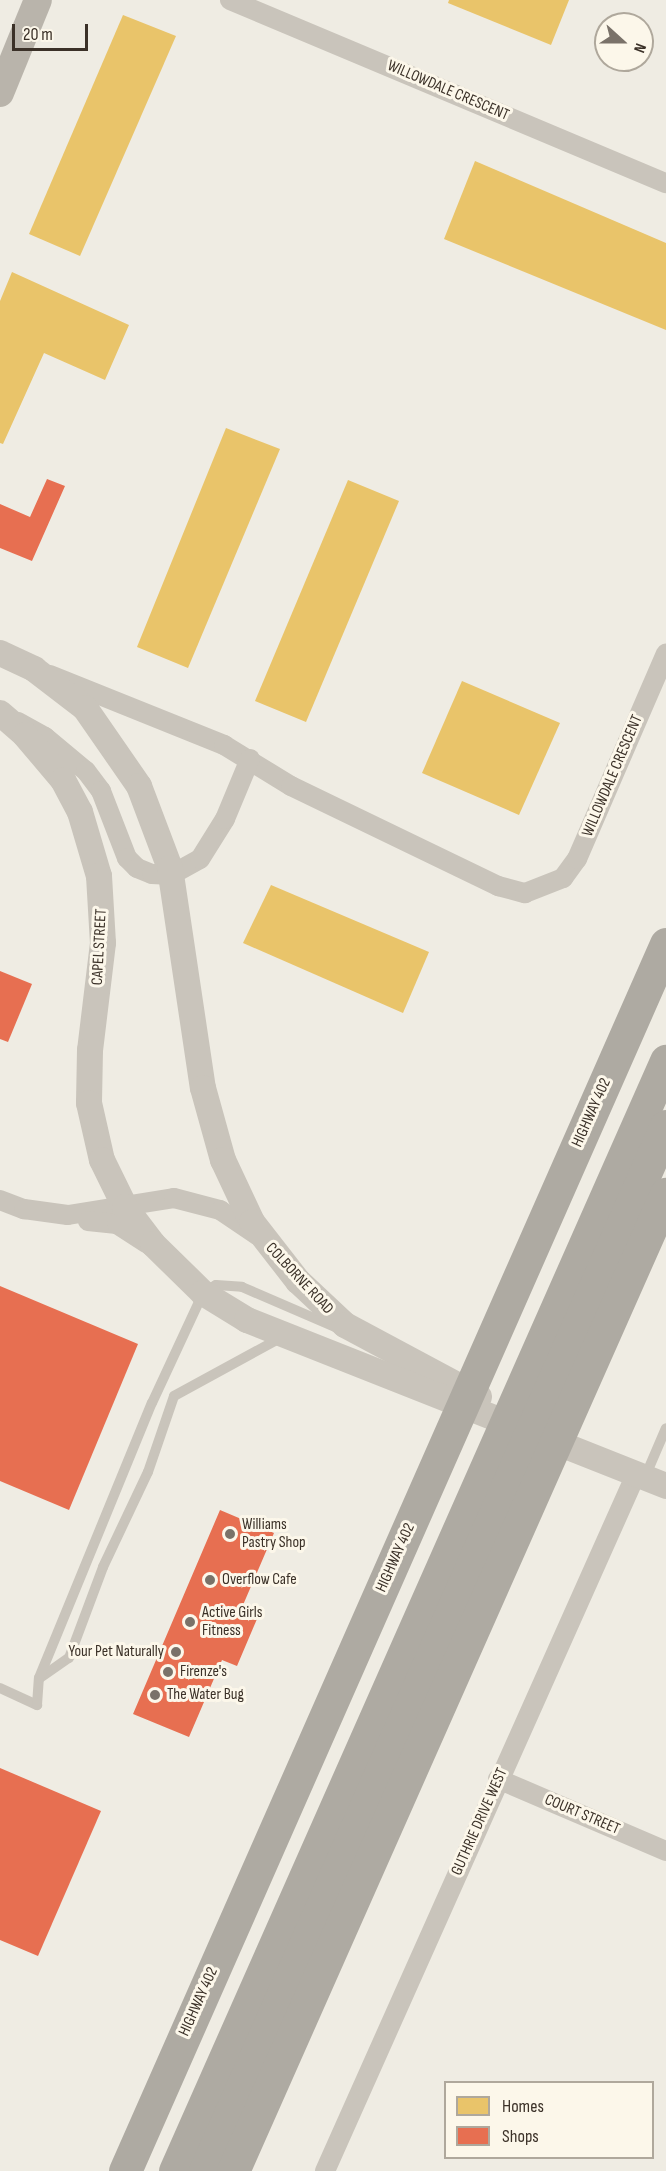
<!DOCTYPE html>
<style>
body{margin:0}
#map{position:relative;width:666px;height:2171px;overflow:hidden;background:#efece3;font-family:"Sofia Sans Condensed",sans-serif}
div>[style]{position:absolute}
.homes>*{inset:0;background:#e9c46a}
.shops>*{inset:0;background:#e76f51}
.service>*{height:10px;margin:-5px;padding:0 5px;transform-origin:5px;border-radius:5px;background:#c9c4bb}
.minor>*{height:20px;margin:-10px;padding:0 10px;transform-origin:10px;border-radius:10px;background:#c9c4bb}
.tertiary>*{height:26px;margin:-13px;padding:0 13px;transform-origin:13px;border-radius:13px;background:#c9c4bb}
.secondary>*{height:28px;margin:-14px;padding:0 14px;transform-origin:14px;border-radius:14px;background:#b9b4ab}
.motorway>*{height:33px;margin:-16.5px;padding:0 16.5px;transform-origin:16.5px;border-radius:16.5px;background:#aeaaa2}
.dots>*{width:16px;height:16px;translate:-50% -50%;box-sizing:border-box;border:3px solid #fcf7ea;border-radius:50%}
span{translate:-50% -50%;white-space:nowrap;text-align:center;line-height:1.15;-webkit-text-stroke:6px #fcf7ea;paint-order:stroke}
.street-label{font-size:16px;color:#3b3128}
.poi-label{font-size:16px;color:#3b3128}
.left{translate:0 -50%;text-align:left}
.right{translate:-100% -50%;text-align:right}
.legend{position:absolute;left:444px;top:2081px;width:210px;height:78px;box-sizing:border-box;background:#fcf7ea;border:2px solid #afa89c;margin:0;padding:8px 10px;list-style:none;font-size:18px;color:#3b3128}
.legend li{display:flex;align-items:center;gap:12px;height:30px}
.legend b{width:30px;border:2px solid #afa89c}
.north{position:absolute;left:594px;top:12px;width:60px;height:60px;box-sizing:border-box;background:#fcf7ea;border:2px solid #afa89c;border-radius:50%;rotate:111deg;font-size:16px;font-weight:700;line-height:24px;text-align:center;color:#3b3128}
.north::after{content:'';display:block;margin:auto;width:21px;height:27px;background:#7a7269;clip-path:polygon(50% 0,100% 100%,50% 72%,0 100%)}
.scale{position:absolute;left:12px;top:24px;width:76px;height:27px;box-sizing:border-box;border:3px solid #3b3128;border-top:0;padding-left:8px;font-size:18px;line-height:21px;white-space:nowrap;color:#3b3128;-webkit-text-stroke:4px #fcf7ea;paint-order:stroke}
</style>
<div id="map">
<div class="homes">
<i style="clip-path:polygon(449px 0,569px 0,551px 45px,448px 3px)"></i>
<i style="clip-path:polygon(123px 15px,176px 36px,80px 256px,29px 234px)"></i>
<i style="clip-path:polygon(475px 161px,666px 243px,666px 330px,444px 239px)"></i>
<i style="clip-path:polygon(12px 272px,129px 325px,105px 380px,44px 353px,3px 444px,0 443px,0 301px)"></i>
<i style="clip-path:polygon(226px 428px,280px 449px,188px 668px,137px 647px)"></i>
<i style="clip-path:polygon(348px 480px,399px 501px,306px 722px,255px 701px)"></i>
<i style="clip-path:polygon(462px 681px,560px 723px,519px 815px,422px 773px)"></i>
<i style="clip-path:polygon(271px 885px,429px 952px,403px 1013px,243px 943px)"></i>
</div>
<div class="shops">
<i style="clip-path:polygon(47px 479px,65px 486px,32px 561px,0 548px,0 504px,30px 517px)"></i>
<i style="clip-path:polygon(0 971px,32px 984px,8px 1042px,0 1039px)"></i>
<i style="clip-path:polygon(0 1286px,138px 1344px,69px 1510px,0 1481px)"></i>
<i style="clip-path:polygon(220px 1510px,274px 1533px,240px 1612px,257px 1619px,237px 1666px,222px 1660px,189px 1737px,133px 1714px)"></i>
<i style="clip-path:polygon(0 1768px,101px 1811px,38px 1956px,0 1940px)"></i>
</div>
<div class="service">
<i style="left:645px;top:1477px;width:53px;rotate:-66.8deg"></i>
<i style="left:40px;top:1678px;width:35px;rotate:-35deg"></i>
<i style="left:69px;top:1658px;width:97px;rotate:-69.5deg"></i>
<i style="left:103px;top:1567px;width:105px;rotate:-64.7deg"></i>
<i style="left:148px;top:1472px;width:80px;rotate:-71.1deg"></i>
<i style="left:174px;top:1396px;width:125px;rotate:-28.6deg"></i>
<i style="left:0;top:1688px;width:41px;rotate:24.7deg"></i>
<i style="left:37px;top:1705px;width:27px;rotate:-86deg"></i>
<i style="left:39px;top:1678px;width:297px;rotate:-67.7deg"></i>
<i style="left:152px;top:1403px;width:121px;rotate:-65.1deg"></i>
<i style="left:203px;top:1293px;width:15px;rotate:-32deg"></i>
<i style="left:216px;top:1285px;width:26px;rotate:4deg"></i>
<i style="left:242px;top:1287px;width:103px;rotate:23.3deg"></i>
</div>
<div class="minor">
<i style="left:230px;top:0;width:473px;rotate:22.8deg"></i>
<i style="left:50px;top:675px;width:188px;rotate:21.9deg"></i>
<i style="left:224px;top:745px;width:79px;rotate:31.5deg"></i>
<i style="left:291px;top:786px;width:230px;rotate:25.8deg"></i>
<i style="left:498px;top:886px;width:28px;rotate:15deg"></i>
<i style="left:525px;top:893px;width:41px;rotate:-21.5deg"></i>
<i style="left:563px;top:878px;width:24px;rotate:-54deg"></i>
<i style="left:577px;top:859px;width:224px;rotate:-66.6deg"></i>
<i style="left:18px;top:722px;width:31px;rotate:29deg"></i>
<i style="left:45px;top:737px;width:53px;rotate:39.7deg"></i>
<i style="left:86px;top:771px;width:25px;rotate:53deg"></i>
<i style="left:101px;top:791px;width:72px;rotate:68.8deg"></i>
<i style="left:127px;top:858px;width:14px;rotate:45deg"></i>
<i style="left:137px;top:868px;width:16px;rotate:22deg"></i>
<i style="left:152px;top:874px;width:19px;rotate:3deg"></i>
<i style="left:171px;top:875px;width:33px;rotate:-29deg"></i>
<i style="left:200px;top:859px;width:47px;rotate:-58deg"></i>
<i style="left:225px;top:819px;width:65px;rotate:-67.4deg"></i>
<i style="left:0;top:1200px;width:26px;rotate:21deg"></i>
<i style="left:24px;top:1209px;width:44px;rotate:7.8deg"></i>
<i style="left:68px;top:1215px;width:107px;rotate:-9.1deg"></i>
<i style="left:174px;top:1198px;width:48px;rotate:14.6deg"></i>
<i style="left:220px;top:1210px;width:45px;rotate:34deg"></i>
<i style="left:88px;top:1221px;width:29px;rotate:6deg"></i>
<i style="left:117px;top:1224px;width:35px;rotate:33deg"></i>
<i style="left:498px;top:1779px;width:183px;rotate:23.2deg"></i>
<i style="left:325px;top:2171px;width:763px;rotate:-65.95deg"></i>
</div>
<div class="tertiary">
<i style="left:0;top:653px;width:38px;rotate:25deg"></i>
<i style="left:34px;top:669px;width:64px;rotate:37.4deg"></i>
<i style="left:85px;top:708px;width:95px;rotate:55.3deg"></i>
<i style="left:139px;top:786px;width:88px;rotate:69.3deg"></i>
<i style="left:170px;top:868px;width:222px;rotate:81.5deg"></i>
<i style="left:203px;top:1088px;width:75px;rotate:74.5deg"></i>
<i style="left:223px;top:1160px;width:68px;rotate:64.9deg"></i>
<i style="left:252px;top:1222px;width:75px;rotate:52.1deg"></i>
<i style="left:298px;top:1281px;width:64px;rotate:43.1deg"></i>
<i style="left:345px;top:1325px;width:152px;rotate:28.2deg"></i>
<i style="left:0;top:713px;width:33px;rotate:41deg"></i>
<i style="left:25px;top:735px;width:59px;rotate:49.8deg"></i>
<i style="left:63px;top:780px;width:36px;rotate:62deg"></i>
<i style="left:80px;top:812px;width:67px;rotate:73.5deg"></i>
<i style="left:99px;top:876px;width:67px;rotate:86.6deg"></i>
<i style="left:103px;top:943px;width:108px;rotate:96.9deg"></i>
<i style="left:90px;top:1050px;width:53px;rotate:91.1deg"></i>
<i style="left:89px;top:1103px;width:58px;rotate:77.2deg"></i>
<i style="left:102px;top:1160px;width:52px;rotate:63.9deg"></i>
<i style="left:125px;top:1207px;width:46px;rotate:52.9deg"></i>
<i style="left:153px;top:1244px;width:70px;rotate:44.4deg"></i>
<i style="left:203px;top:1293px;width:52px;rotate:31.5deg"></i>
<i style="left:247px;top:1320px;width:451px;rotate:21.6deg"></i>
</div>
<div class="secondary">
<i style="left:0;top:93px;width:100px;rotate:-67.8deg"></i>
</div>
<div class="motorway">
<i style="left:125px;top:2171px;width:1341px;rotate:-66.21deg"></i>
<i style="left:175px;top:2171px;width:1214px;rotate:-66.14deg"></i>
<i style="left:205px;top:2171px;width:1142px;rotate:-66.2deg"></i>
<i style="left:233px;top:2171px;width:1069px;rotate:-66.1deg"></i>
</div>
<div class="dots">
<i style="left:230px;top:1534px;background:#7a7269"></i>
<i style="left:210px;top:1580px;background:#7a7269"></i>
<i style="left:190px;top:1622px;background:#7a7269"></i>
<i style="left:176px;top:1652px;background:#7a7269"></i>
<i style="left:168px;top:1672px;background:#7a7269"></i>
<i style="left:155px;top:1695px;background:#7a7269"></i>
</div>
<div class="street-label">
<span style="left:448px;top:91px;rotate:23deg">WILLOWDALE CRESCENT</span>
<span style="left:613px;top:776px;rotate:-67deg">WILLOWDALE CRESCENT</span>
<span style="left:100px;top:947px;rotate:-87deg">CAPEL STREET</span>
<span style="left:592px;top:1113px;rotate:-66deg">HIGHWAY 402</span>
<span style="left:299px;top:1279px;rotate:47deg">COLBORNE ROAD</span>
<span style="left:396px;top:1558px;rotate:-66deg">HIGHWAY 402</span>
<span style="left:582px;top:1815px;rotate:23deg">COURT STREET</span>
<span style="left:480px;top:1822px;rotate:-66deg">GUTHRIE DRIVE WEST</span>
<span style="left:199px;top:2002px;rotate:-66deg">HIGHWAY 402</span>
</div>
<div class="poi-label">
<span class="left" style="left:242px;top:1534px">Williams<br>Pastry Shop</span>
<span class="left" style="left:222px;top:1580px">Overflow Cafe</span>
<span class="left" style="left:202px;top:1622px">Active Girls<br>Fitness</span>
<span class="right" style="left:164px;top:1652px">Your Pet Naturally</span>
<span class="left" style="left:180px;top:1672px">Firenze's</span>
<span class="left" style="left:167px;top:1695px">The Water Bug</span>
</div>
<ul class="legend">
<li><b style="height:16px;background:#e9c46a"></b>Homes</li>
<li><b style="height:16px;background:#e76f51"></b>Shops</li>
</ul>
<div class="north">N</div>
<div class="scale">20 m</div>
</div>
